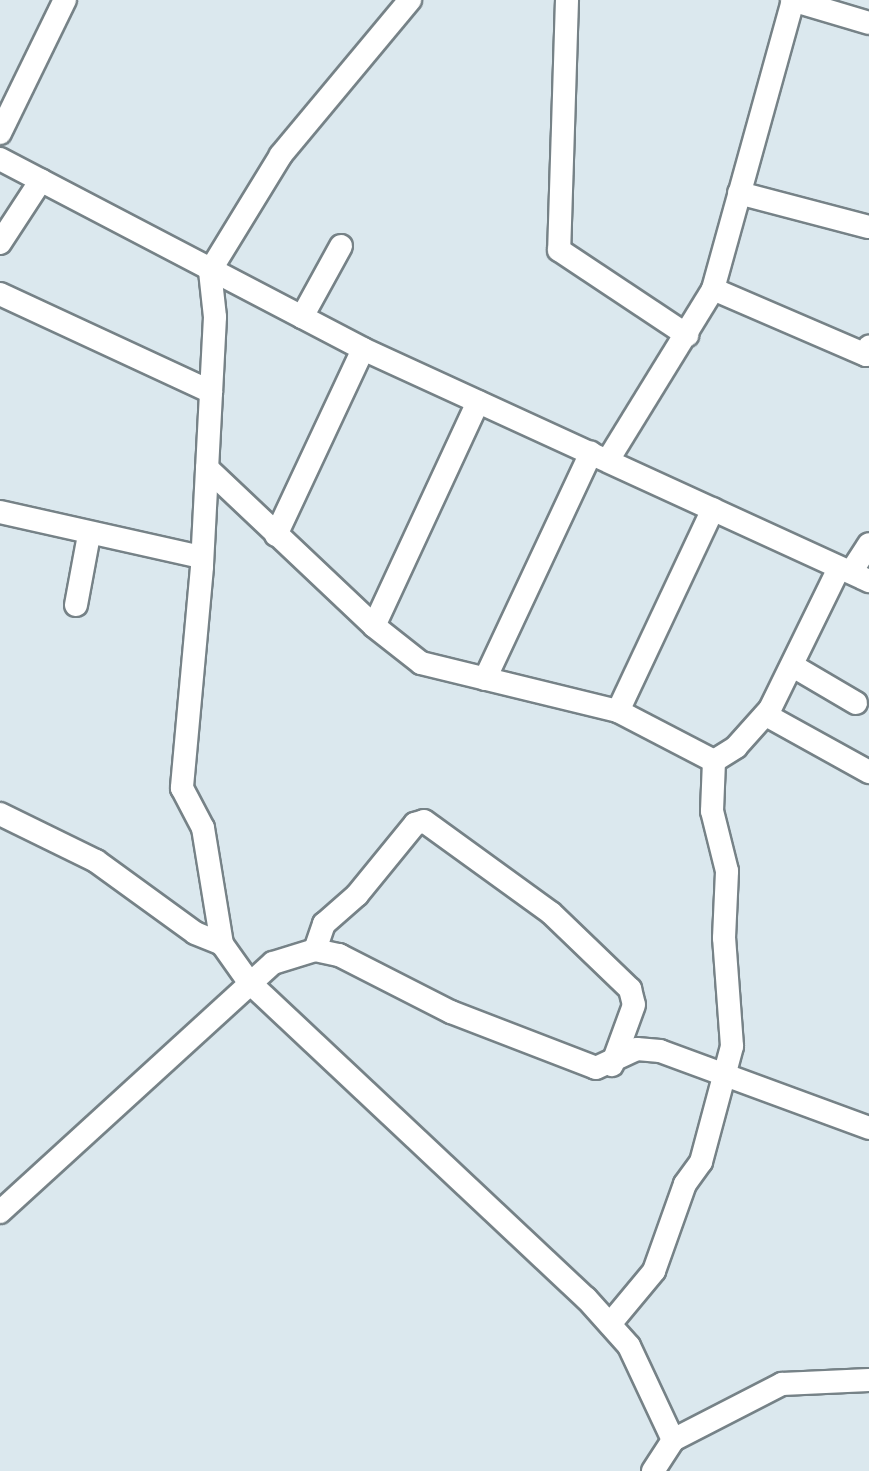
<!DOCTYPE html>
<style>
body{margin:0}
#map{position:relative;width:869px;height:1471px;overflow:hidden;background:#dbe8ee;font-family:Roboto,sans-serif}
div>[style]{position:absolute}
.roads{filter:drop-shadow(2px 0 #768287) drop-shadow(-2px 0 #768287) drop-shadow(0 2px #768287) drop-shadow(0 -2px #768287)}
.street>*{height:22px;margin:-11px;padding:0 11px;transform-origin:11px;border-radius:11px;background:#fff}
span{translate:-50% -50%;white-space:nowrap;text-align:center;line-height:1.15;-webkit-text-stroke:4.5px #fff;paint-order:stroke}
</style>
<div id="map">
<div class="roads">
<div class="street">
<i style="left:410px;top:0;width:202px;rotate:129.8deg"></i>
<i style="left:281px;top:155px;width:136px;rotate:121.5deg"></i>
<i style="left:210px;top:271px;width:46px;rotate:83.8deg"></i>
<i style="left:215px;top:317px;width:250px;rotate:93deg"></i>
<i style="left:202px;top:567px;width:222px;rotate:95.2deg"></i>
<i style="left:182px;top:788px;width:45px;rotate:62.3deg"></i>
<i style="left:203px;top:828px;width:118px;rotate:80.7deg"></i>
<i style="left:222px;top:944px;width:47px;rotate:54.6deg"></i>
<i style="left:249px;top:982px;width:462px;rotate:43.2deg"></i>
<i style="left:586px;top:1298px;width:64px;rotate:48.1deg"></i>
<i style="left:629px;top:1346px;width:104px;rotate:64.9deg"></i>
<i style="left:567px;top:0;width:250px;rotate:91.8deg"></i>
<i style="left:559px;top:250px;width:154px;rotate:33.6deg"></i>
<i style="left:792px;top:0;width:80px;rotate:16.6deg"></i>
<i style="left:0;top:133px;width:148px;rotate:-64deg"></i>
<i style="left:0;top:159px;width:410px;rotate:27.6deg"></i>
<i style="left:363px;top:349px;width:557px;rotate:24.63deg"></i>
<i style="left:739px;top:193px;width:134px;rotate:14.7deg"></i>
<i style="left:0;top:243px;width:75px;rotate:-56.9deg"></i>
<i style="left:713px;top:289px;width:167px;rotate:23.3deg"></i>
<i style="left:866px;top:355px;width:9px;rotate:-69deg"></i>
<i style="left:0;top:294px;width:233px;rotate:24.9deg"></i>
<i style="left:302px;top:317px;width:81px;rotate:-61.2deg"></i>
<i style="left:608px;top:460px;width:201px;rotate:-58.4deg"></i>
<i style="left:713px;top:289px;width:300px;rotate:-74.5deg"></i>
<i style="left:207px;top:468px;width:230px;rotate:43.4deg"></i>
<i style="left:374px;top:626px;width:60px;rotate:38.2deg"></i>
<i style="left:421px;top:663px;width:203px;rotate:13.7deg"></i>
<i style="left:618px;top:711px;width:108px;rotate:27.5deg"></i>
<i style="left:0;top:512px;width:207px;rotate:12.6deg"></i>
<i style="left:276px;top:535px;width:205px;rotate:-64.9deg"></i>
<i style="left:851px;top:572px;width:33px;rotate:-57deg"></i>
<i style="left:76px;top:605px;width:71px;rotate:-79.5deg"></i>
<i style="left:374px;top:626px;width:247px;rotate:-65.1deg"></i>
<i style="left:793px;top:666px;width:73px;rotate:30.4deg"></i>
<i style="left:485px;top:679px;width:250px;rotate:-64.9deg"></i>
<i style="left:618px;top:711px;width:223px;rotate:-64.8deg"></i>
<i style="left:766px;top:715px;width:118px;rotate:29deg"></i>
<i style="left:0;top:814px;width:107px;rotate:26.1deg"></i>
<i style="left:96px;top:861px;width:122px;rotate:36deg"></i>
<i style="left:195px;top:933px;width:29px;rotate:22deg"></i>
<i style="left:315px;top:950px;width:28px;rotate:-71deg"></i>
<i style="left:324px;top:924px;width:44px;rotate:-41.3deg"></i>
<i style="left:357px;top:895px;width:92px;rotate:-50.8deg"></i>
<i style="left:415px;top:824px;width:9px;rotate:-18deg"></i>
<i style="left:424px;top:821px;width:157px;rotate:35.9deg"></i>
<i style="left:551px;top:913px;width:110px;rotate:43.9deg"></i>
<i style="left:630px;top:989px;width:16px;rotate:76deg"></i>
<i style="left:634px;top:1005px;width:64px;rotate:110.1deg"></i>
<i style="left:0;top:1212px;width:369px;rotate:-42.4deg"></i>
<i style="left:273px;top:963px;width:44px;rotate:-17.2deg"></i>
<i style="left:315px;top:950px;width:25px;rotate:12deg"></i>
<i style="left:339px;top:955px;width:126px;rotate:27deg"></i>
<i style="left:451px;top:1012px;width:155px;rotate:21.1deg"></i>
<i style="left:596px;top:1068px;width:45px;rotate:-24.9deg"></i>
<i style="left:637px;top:1049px;width:23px;rotate:5deg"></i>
<i style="left:660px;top:1051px;width:223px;rotate:20.2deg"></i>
<i style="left:610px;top:1324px;width:69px;rotate:-50.3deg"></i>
<i style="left:654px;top:1271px;width:92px;rotate:-70.4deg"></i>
<i style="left:685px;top:1184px;width:27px;rotate:-54deg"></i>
<i style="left:701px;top:1162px;width:120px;rotate:-75deg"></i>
<i style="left:732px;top:1046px;width:108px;rotate:-94.2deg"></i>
<i style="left:724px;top:938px;width:67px;rotate:-87.4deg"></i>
<i style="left:727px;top:871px;width:62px;rotate:-104deg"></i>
<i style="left:712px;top:811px;width:50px;rotate:-87.7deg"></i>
<i style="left:714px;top:761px;width:26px;rotate:-32deg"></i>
<i style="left:736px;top:747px;width:51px;rotate:-48.2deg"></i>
<i style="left:770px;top:709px;width:157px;rotate:-63.9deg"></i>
<i style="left:653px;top:1471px;width:37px;rotate:-57deg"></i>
<i style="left:673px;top:1440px;width:123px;rotate:-27.2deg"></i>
<i style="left:782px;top:1384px;width:87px;rotate:-2.6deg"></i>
</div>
</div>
</div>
